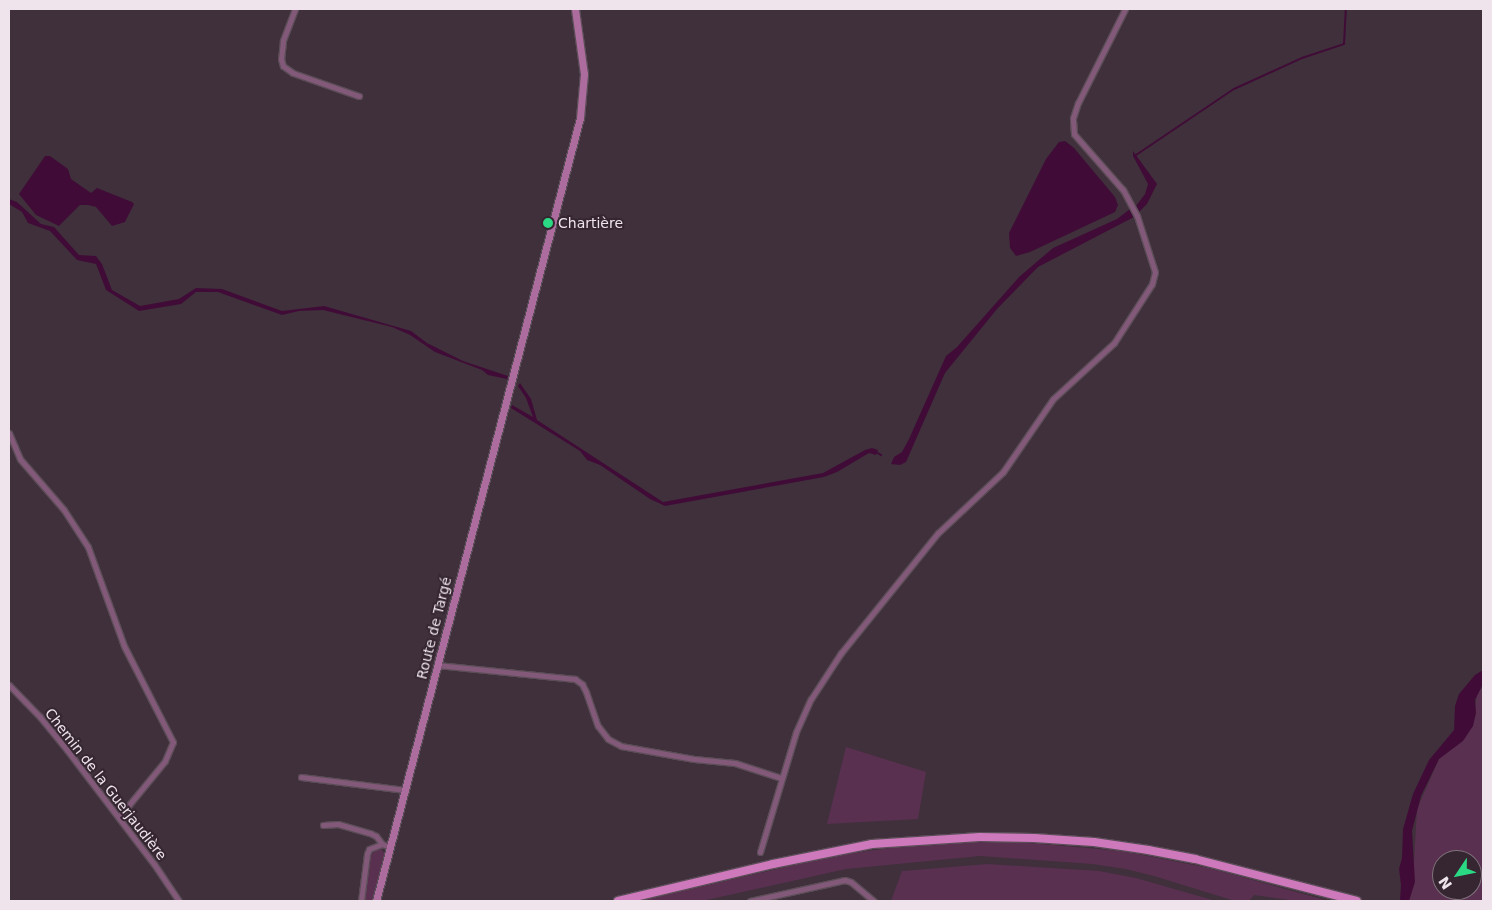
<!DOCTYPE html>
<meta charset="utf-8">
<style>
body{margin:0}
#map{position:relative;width:1492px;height:910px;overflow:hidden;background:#3f303b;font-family:"DejaVu Sans",sans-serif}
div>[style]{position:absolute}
.green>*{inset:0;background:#593050}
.water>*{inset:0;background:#400c37}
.stream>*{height:2px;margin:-1px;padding:0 1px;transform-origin:1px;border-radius:1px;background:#400c37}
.roads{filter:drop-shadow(1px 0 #5b4d57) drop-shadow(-1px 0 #5b4d57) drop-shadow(0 1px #5b4d57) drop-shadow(0 -1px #5b4d57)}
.street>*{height:5px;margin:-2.5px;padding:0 2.5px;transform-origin:2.5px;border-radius:2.5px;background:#835979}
.secondary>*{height:7px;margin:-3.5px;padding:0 3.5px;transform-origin:3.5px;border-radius:3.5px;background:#ad6c9e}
.primary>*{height:8px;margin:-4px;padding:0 4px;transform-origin:4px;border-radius:4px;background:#cd79bb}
.dots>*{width:14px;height:14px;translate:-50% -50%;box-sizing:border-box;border:2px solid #352631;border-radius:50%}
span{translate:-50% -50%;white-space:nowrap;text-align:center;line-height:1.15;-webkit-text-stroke:4px #352631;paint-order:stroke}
.poi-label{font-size:14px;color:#efe4ec}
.left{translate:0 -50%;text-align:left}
.street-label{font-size:14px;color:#efe4ec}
.frame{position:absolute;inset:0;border:10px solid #efe4ec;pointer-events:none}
.north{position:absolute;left:1432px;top:850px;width:50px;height:50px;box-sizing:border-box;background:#352631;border:1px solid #7f727c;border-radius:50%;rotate:236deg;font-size:14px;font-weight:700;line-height:20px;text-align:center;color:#efe4ec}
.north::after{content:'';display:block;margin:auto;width:18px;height:22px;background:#2bd884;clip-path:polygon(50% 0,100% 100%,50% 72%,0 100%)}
</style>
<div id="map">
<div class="green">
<i style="clip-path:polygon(evenodd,1483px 687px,1483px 901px,1405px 901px,1414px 862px,1417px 809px,1439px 759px,1473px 726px,1477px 693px,1483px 687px,1442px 860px,1472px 860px,1472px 890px,1442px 890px,1442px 860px)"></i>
<i style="clip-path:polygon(846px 747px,926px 772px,918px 819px,827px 824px)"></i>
<i style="clip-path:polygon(973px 842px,1029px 843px,1122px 851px,1209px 868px,1329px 901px,1297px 901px,1254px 895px,1249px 901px,1235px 901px,1154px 876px,1126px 869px,1092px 864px,980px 856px,846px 869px,702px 901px,639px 901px,838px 855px,890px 848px)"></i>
<i style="clip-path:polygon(381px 848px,385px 855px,373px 901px,364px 901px,368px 861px,375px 849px)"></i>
<i style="clip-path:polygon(988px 864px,1099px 871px,1136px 878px,1216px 901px,891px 901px,902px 871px)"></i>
</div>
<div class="water">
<i style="clip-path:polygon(1065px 141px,1074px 148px,1115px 197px,1118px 205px,1115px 212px,1030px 252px,1016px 256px,1010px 248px,1009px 233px,1046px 159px,1059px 142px)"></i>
<i style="clip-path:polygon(1133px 151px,1157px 184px,1147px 204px,1139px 212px,1136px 206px,1145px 194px,1148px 184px,1133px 156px)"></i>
<i style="clip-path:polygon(45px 156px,50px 156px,68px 169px,71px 179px,91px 193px,97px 188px,132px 202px,134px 204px,125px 222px,112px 226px,96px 207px,88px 205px,80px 205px,59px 226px,36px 215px,19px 194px)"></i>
<i style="clip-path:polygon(9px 199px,17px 202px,41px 224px,54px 227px,79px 255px,96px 256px,102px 264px,112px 290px,140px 306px,179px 299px,196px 288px,222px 289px,282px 311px,324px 306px,411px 331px,427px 343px,463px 361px,508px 376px,507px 379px,488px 375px,482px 370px,435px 352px,410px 335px,392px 327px,323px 310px,299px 311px,282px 315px,218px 292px,196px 292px,181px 304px,139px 311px,106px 290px,96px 264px,77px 260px,50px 231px,28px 223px,22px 212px,9px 204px)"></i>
<i style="clip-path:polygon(1130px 209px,1134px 217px,1038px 267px,997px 309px,945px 373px,906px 462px,900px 465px,891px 464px,894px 457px,902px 452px,909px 439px,946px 356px,957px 347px,1019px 277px,1053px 248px,1117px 219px)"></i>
<i style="clip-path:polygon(520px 383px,531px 399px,537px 420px,663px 502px,823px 473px,865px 450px,872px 448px,878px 450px,876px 455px,869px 453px,837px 472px,824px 477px,665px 506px,650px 499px,600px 465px,587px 460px,580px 451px,511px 408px,512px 405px,533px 417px,526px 398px,518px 386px)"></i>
<i style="clip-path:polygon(1483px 670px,1483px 684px,1475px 700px,1476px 713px,1473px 726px,1463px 741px,1439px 759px,1421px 796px,1412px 831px,1415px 882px,1409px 901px,1400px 901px,1401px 885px,1399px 869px,1402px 858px,1403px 829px,1413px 794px,1429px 760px,1454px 730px,1455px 706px,1459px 694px,1475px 675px)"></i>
</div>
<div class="stream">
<i style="left:1136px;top:155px;width:118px;rotate:-34deg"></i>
<i style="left:1234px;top:89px;width:75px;rotate:-24.5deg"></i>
<i style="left:1302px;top:58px;width:44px;rotate:-18.4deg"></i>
<i style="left:1344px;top:44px;width:35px;rotate:-87deg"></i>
<i style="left:876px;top:452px;width:6px;rotate:31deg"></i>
</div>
<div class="roads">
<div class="street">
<i style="left:295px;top:9px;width:34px;rotate:111deg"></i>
<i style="left:283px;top:41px;width:18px;rotate:96deg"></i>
<i style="left:281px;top:59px;width:7px;rotate:74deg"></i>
<i style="left:283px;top:66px;width:12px;rotate:35deg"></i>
<i style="left:293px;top:73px;width:70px;rotate:19.2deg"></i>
<i style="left:9px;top:433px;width:28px;rotate:67deg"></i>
<i style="left:20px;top:459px;width:67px;rotate:49.2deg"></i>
<i style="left:64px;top:510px;width:44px;rotate:57deg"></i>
<i style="left:88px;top:547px;width:105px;rotate:70deg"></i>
<i style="left:124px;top:646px;width:108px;rotate:63deg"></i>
<i style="left:173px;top:742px;width:21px;rotate:113deg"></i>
<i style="left:165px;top:761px;width:72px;rotate:129.4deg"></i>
<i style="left:437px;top:665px;width:139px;rotate:5.8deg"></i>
<i style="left:575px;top:679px;width:9px;rotate:36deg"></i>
<i style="left:582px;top:684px;width:9px;rotate:63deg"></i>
<i style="left:586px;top:692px;width:36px;rotate:71deg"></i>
<i style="left:598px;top:726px;width:16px;rotate:52deg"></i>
<i style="left:608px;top:739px;width:15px;rotate:28deg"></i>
<i style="left:621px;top:746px;width:74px;rotate:10.1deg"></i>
<i style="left:694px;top:759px;width:41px;rotate:5.6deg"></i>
<i style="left:735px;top:763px;width:48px;rotate:18.1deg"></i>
<i style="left:9px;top:685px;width:45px;rotate:45.9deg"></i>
<i style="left:40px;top:717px;width:43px;rotate:50.7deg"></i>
<i style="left:67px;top:750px;width:143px;rotate:52.7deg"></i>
<i style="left:154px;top:864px;width:45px;rotate:56deg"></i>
<i style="left:301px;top:777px;width:105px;rotate:7.1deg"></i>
<i style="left:323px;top:825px;width:15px;rotate:-4deg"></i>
<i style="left:338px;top:824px;width:33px;rotate:16deg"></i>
<i style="left:370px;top:833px;width:7px;rotate:27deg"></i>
<i style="left:376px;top:836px;width:10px;rotate:53deg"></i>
<i style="left:760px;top:852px;width:125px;rotate:-73.3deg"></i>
<i style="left:796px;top:732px;width:36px;rotate:-66deg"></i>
<i style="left:811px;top:699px;width:55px;rotate:-56.9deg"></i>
<i style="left:841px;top:653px;width:154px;rotate:-51.1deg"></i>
<i style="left:938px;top:533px;width:89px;rotate:-43.2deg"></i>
<i style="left:1003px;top:472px;width:88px;rotate:-55.6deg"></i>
<i style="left:1053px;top:399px;width:83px;rotate:-42.6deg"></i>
<i style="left:1114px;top:343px;width:70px;rotate:-57.2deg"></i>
<i style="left:1152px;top:284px;width:12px;rotate:-76deg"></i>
<i style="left:1155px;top:272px;width:59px;rotate:-107.8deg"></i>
<i style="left:1137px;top:216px;width:30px;rotate:-118deg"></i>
<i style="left:1123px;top:190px;width:74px;rotate:-131.2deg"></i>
<i style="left:1074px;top:134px;width:16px;rotate:-94deg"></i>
<i style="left:1073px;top:118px;width:16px;rotate:-72deg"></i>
<i style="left:1078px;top:103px;width:105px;rotate:-63.4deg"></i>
<i style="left:361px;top:901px;width:47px;rotate:-82.7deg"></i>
<i style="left:367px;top:854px;width:5px;rotate:-68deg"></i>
<i style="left:369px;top:849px;width:14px;rotate:-21deg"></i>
<i style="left:382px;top:844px;width:9px;rotate:21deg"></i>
<i style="left:750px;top:901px;width:97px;rotate:-12.5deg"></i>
<i style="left:845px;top:880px;width:6px;rotate:18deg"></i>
<i style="left:851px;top:882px;width:30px;rotate:40deg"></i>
</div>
<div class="secondary">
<i style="left:376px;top:901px;width:809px;rotate:-75.4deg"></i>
<i style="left:580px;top:118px;width:44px;rotate:-84.8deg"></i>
<i style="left:584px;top:74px;width:66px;rotate:-97.9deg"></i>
</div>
<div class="primary">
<i style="left:618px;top:901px;width:159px;rotate:-13.4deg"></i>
<i style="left:773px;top:864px;width:101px;rotate:-11.4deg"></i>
<i style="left:872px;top:844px;width:108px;rotate:-3.7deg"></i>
<i style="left:980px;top:837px;width:54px;rotate:1.1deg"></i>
<i style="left:1034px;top:838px;width:60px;rotate:3.8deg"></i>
<i style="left:1094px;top:842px;width:55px;rotate:8.4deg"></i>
<i style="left:1148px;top:850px;width:48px;rotate:10.8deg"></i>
<i style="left:1195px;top:859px;width:167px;rotate:14.5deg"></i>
</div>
</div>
<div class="dots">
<i style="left:548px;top:223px;background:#2bd884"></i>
</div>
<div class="poi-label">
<span class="left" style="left:558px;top:223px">Chartière</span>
</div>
<div class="street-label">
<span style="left:434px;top:628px;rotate:-76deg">Route de Targé</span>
<span style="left:106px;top:784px;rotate:52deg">Chemin de la Guerjaudière</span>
</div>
<div class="frame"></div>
<div class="north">N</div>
</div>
